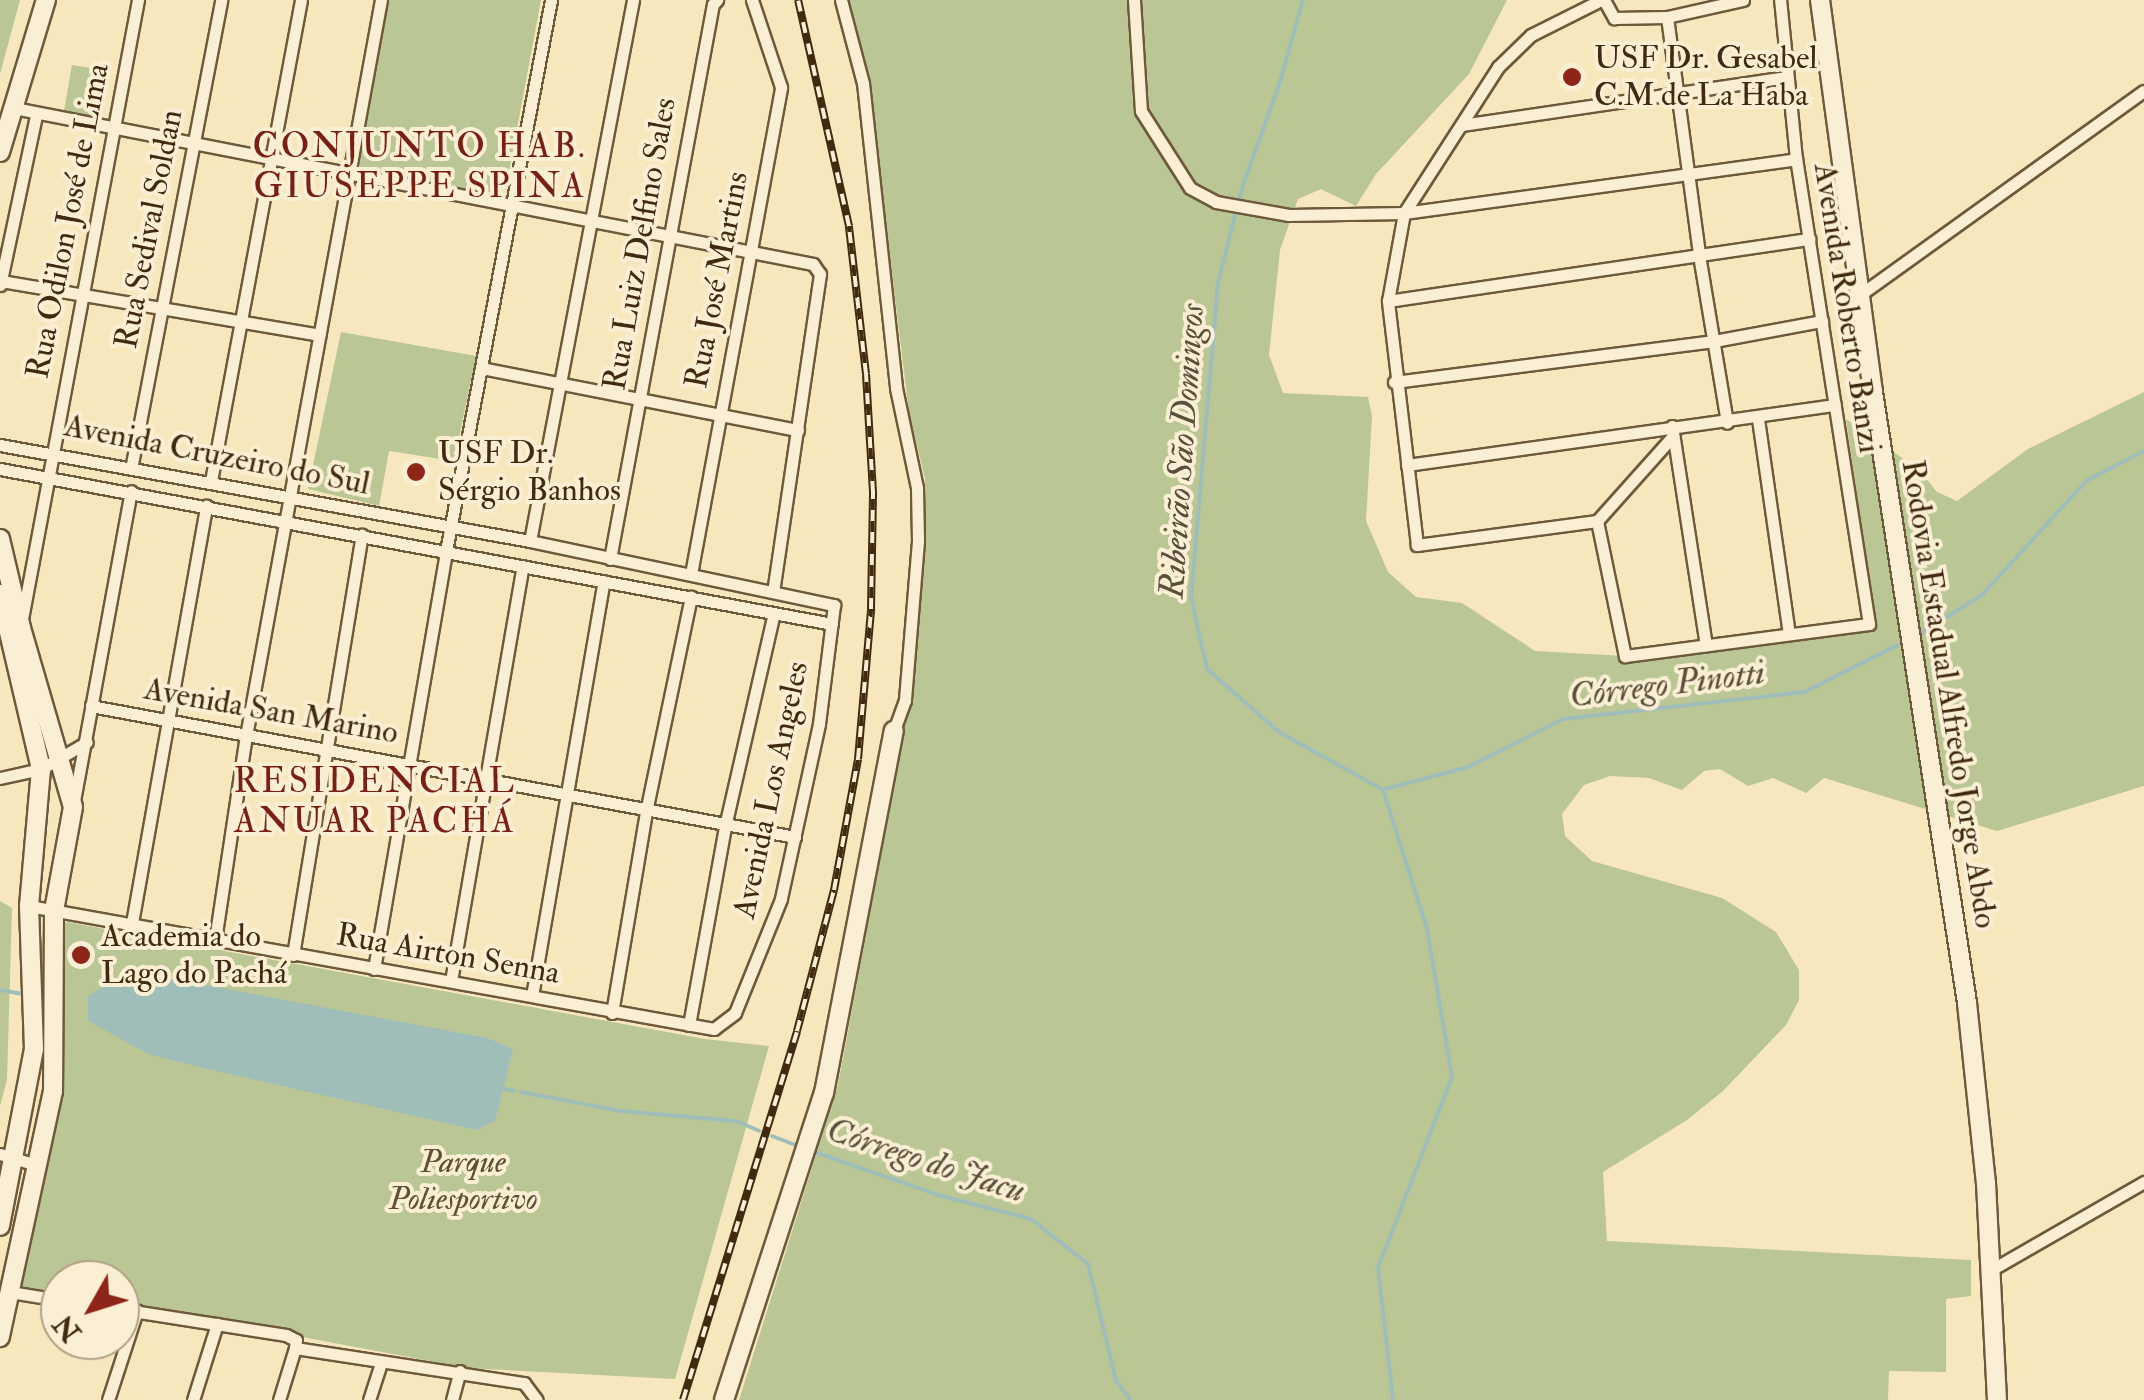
<!DOCTYPE html>
<meta charset="utf-8">
<style>
body{margin:0}
#map{position:relative;width:2144px;height:1400px;overflow:hidden;background:#f7e7bd;font-family:"IM FELL Double Pica",serif}
div>[style]{position:absolute}
.green>*{inset:0;background:#bac693}
.water>*{inset:0;background:#a0beb9}
.stream>*{height:4px;margin:-2px;padding:0 2px;transform-origin:2px;border-radius:2px;background:#a0beb9}
.roads{filter:drop-shadow(2px 0 #6e593b) drop-shadow(-2px 0 #6e593b) drop-shadow(0 2px #6e593b) drop-shadow(0 -2px #6e593b)}
.street>*{height:11px;margin:-5.5px;padding:0 5.5px;transform-origin:5.5px;border-radius:5.5px;background:#faefd4}
.secondary>*{height:18px;margin:-9px;padding:0 9px;transform-origin:9px;border-radius:9px;background:#faefd4}
.rail>*{height:8px;margin-top:-4px;transform-origin:0;background:repeating-linear-gradient(90deg,#faefd4 0 11px,#412a10 0 22px);box-sizing:border-box;border-block:2px solid #412a10}
.dots>*{width:28px;height:28px;translate:-50% -50%;box-sizing:border-box;border:5px solid #faefd4;border-radius:50%}
span{translate:-50% -50%;white-space:nowrap;text-align:center;line-height:1.15;-webkit-text-stroke:8px #faefd4;paint-order:stroke}
.poi-label{font-size:32px;color:#412a10}
.left{translate:0 -50%;text-align:left}
.street-label{font-size:32px;color:#412a10}
.park-label{font-size:32px;color:#5f5131;font-style:italic}
.neighbourhood-label{font-size:35px;color:#7a1f14;letter-spacing:2.5px}
.water-label{font-size:35px;color:#594f3a;font-style:italic}
.north{position:absolute;left:40px;top:1260px;width:100px;height:100px;box-sizing:border-box;background:#faefd4;border:2px solid #b0a086;border-radius:50%;rotate:231deg;font-size:28px;font-weight:700;line-height:40px;text-align:center;color:#412a10}
.north::after{content:'';display:block;margin:auto;width:35px;height:45px;background:#8f2418;clip-path:polygon(50% 0,100% 100%,50% 72%,0 100%)}
</style>
<div id="map">
<div class="green">
<i style="clip-path:polygon(0 0,20px 0,0 74px)"></i>
<i style="clip-path:polygon(388px 0,541px 0,508px 177px,496px 195px,360px 168px,357px 158px)"></i>
<i style="clip-path:polygon(847px 0,1507px 0,1469px 74px,1376px 174px,1356px 206px,1321px 189px,1298px 199px,1280px 250px,1269px 355px,1283px 393px,1368px 397px,1372px 416px,1366px 521px,1388px 572px,1416px 597px,1462px 603px,1535px 651px,1625px 656px,1868px 624px,1874px 613px,1846px 419px,1918px 469px,1937px 492px,1957px 501px,2028px 449px,2144px 392px,2144px 786px,1997px 831px,1824px 778px,1806px 793px,1773px 778px,1748px 786px,1720px 769px,1704px 771px,1682px 790px,1649px 778px,1610px 776px,1584px 785px,1562px 814px,1565px 836px,1592px 861px,1722px 898px,1776px 932px,1799px 970px,1799px 1000px,1786px 1025px,1723px 1091px,1687px 1120px,1603px 1172px,1607px 1241px,1971px 1260px,1971px 1296px,1946px 1299px,1946px 1372px,1889px 1371px,1888px 1400px,739px 1400px,838px 1085px,910px 698px,925px 479px,909px 412px,867px 69px)"></i>
<i style="clip-path:polygon(72px 65px,108px 71px,101px 112px,89px 116px,64px 111px)"></i>
<i style="clip-path:polygon(341px 332px,476px 356px,454px 461px,389px 451px,379px 506px,308px 489px)"></i>
<i style="clip-path:polygon(0 901px,12px 908px,7px 1080px,0 1106px)"></i>
<i style="clip-path:polygon(67px 922px,705px 1039px,769px 1046px,675px 1379px,467px 1368px,120px 1303px,120px 1280px,60px 1280px,60px 1294px,20px 1288px,62px 1080px,62px 926px)"></i>
</div>
<div class="water">
<i style="clip-path:polygon(157px 976px,487px 1038px,513px 1049px,495px 1121px,476px 1130px,208px 1069px,148px 1054px,88px 1021px,88px 996px,111px 982px)"></i>
</div>
<div class="stream">
<i style="left:1303px;top:0;width:85px;rotate:105.7deg"></i>
<i style="left:1280px;top:82px;width:113px;rotate:109.7deg"></i>
<i style="left:1242px;top:188px;width:98px;rotate:104.2deg"></i>
<i style="left:1218px;top:283px;width:315px;rotate:94.9deg"></i>
<i style="left:1191px;top:597px;width:74px;rotate:77.5deg"></i>
<i style="left:1207px;top:669px;width:96px;rotate:41.2deg"></i>
<i style="left:1279px;top:732px;width:119px;rotate:29.1deg"></i>
<i style="left:1383px;top:790px;width:146px;rotate:72.4deg"></i>
<i style="left:1427px;top:929px;width:150px;rotate:80.4deg"></i>
<i style="left:1452px;top:1077px;width:205px;rotate:111.2deg"></i>
<i style="left:1378px;top:1268px;width:133px;rotate:83.5deg"></i>
<i style="left:1923px;top:632px;width:70px;rotate:-32.1deg"></i>
<i style="left:1982px;top:595px;width:154px;rotate:-47.6deg"></i>
<i style="left:2086px;top:481px;width:65px;rotate:-27.3deg"></i>
<i style="left:1385px;top:789px;width:86px;rotate:-14.8deg"></i>
<i style="left:1468px;top:767px;width:106px;rotate:-26.8deg"></i>
<i style="left:1563px;top:719px;width:244px;rotate:-6.4deg"></i>
<i style="left:1805px;top:692px;width:104px;rotate:-26.8deg"></i>
<i style="left:0;top:990px;width:23px;rotate:10deg"></i>
<i style="left:501px;top:1088px;width:13px;rotate:13deg"></i>
<i style="left:521px;top:1092px;width:102px;rotate:10.8deg"></i>
<i style="left:621px;top:1111px;width:115px;rotate:5deg"></i>
<i style="left:736px;top:1121px;width:25px;rotate:23deg"></i>
<i style="left:772px;top:1136px;width:30px;rotate:21deg"></i>
<i style="left:809px;top:1150px;width:137px;rotate:19.2deg"></i>
<i style="left:938px;top:1195px;width:96px;rotate:14.5deg"></i>
<i style="left:1031px;top:1219px;width:73px;rotate:38.3deg"></i>
<i style="left:1088px;top:1264px;width:120px;rotate:76.5deg"></i>
<i style="left:1116px;top:1381px;width:24px;rotate:52deg"></i>
</div>
<div class="roads">
<div class="street">
<i style="left:841px;top:0;width:86px;rotate:75.2deg"></i>
<i style="left:863px;top:83px;width:307px;rotate:83.8deg"></i>
<i style="left:896px;top:388px;width:102px;rotate:78.1deg"></i>
<i style="left:917px;top:488px;width:53px;rotate:88.9deg"></i>
<i style="left:918px;top:541px;width:160px;rotate:94.7deg"></i>
<i style="left:905px;top:700px;width:33px;rotate:110deg"></i>
<i style="left:1134px;top:0;width:111px;rotate:86.4deg"></i>
<i style="left:1141px;top:111px;width:91px;rotate:57.5deg"></i>
<i style="left:1190px;top:188px;width:30px;rotate:28deg"></i>
<i style="left:1216px;top:202px;width:74px;rotate:10.1deg"></i>
<i style="left:1289px;top:215px;width:115px;rotate:-1deg"></i>
<i style="left:1404px;top:213px;width:396px;rotate:-7.8deg"></i>
<i style="left:1604px;top:0;width:21px;rotate:61deg"></i>
<i style="left:1614px;top:18px;width:53px;rotate:-1.1deg"></i>
<i style="left:1667px;top:17px;width:78px;rotate:-12.6deg"></i>
<i style="left:1667px;top:17px;width:240px;rotate:82.3deg"></i>
<i style="left:1699px;top:255px;width:170px;rotate:80.5deg"></i>
<i style="left:14px;top:108px;width:814px;rotate:11.05deg"></i>
<i style="left:813px;top:264px;width:12px;rotate:55deg"></i>
<i style="left:820px;top:274px;width:321px;rotate:98.4deg"></i>
<i style="left:1462px;top:125px;width:328px;rotate:-8.4deg"></i>
<i style="left:1px;top:281px;width:323px;rotate:9.6deg"></i>
<i style="left:0;top:285px;width:173px;rotate:-78deg"></i>
<i style="left:1861px;top:294px;width:348px;rotate:-35.7deg"></i>
<i style="left:1388px;top:301px;width:426px;rotate:-8.4deg"></i>
<i style="left:481px;top:368px;width:323px;rotate:11.1deg"></i>
<i style="left:1394px;top:382px;width:323px;rotate:-7.3deg"></i>
<i style="left:1714px;top:341px;width:110px;rotate:-10.5deg"></i>
<i style="left:1758px;top:419px;width:217px;rotate:81.8deg"></i>
<i style="left:1672px;top:426px;width:222px;rotate:81.2deg"></i>
<i style="left:0;top:445px;width:539px;rotate:10.27deg"></i>
<i style="left:530px;top:541px;width:311px;rotate:11.9deg"></i>
<i style="left:834px;top:605px;width:120px;rotate:97.2deg"></i>
<i style="left:819px;top:724px;width:179px;rotate:102.3deg"></i>
<i style="left:781px;top:899px;width:123px;rotate:112deg"></i>
<i style="left:735px;top:1013px;width:26px;rotate:143deg"></i>
<i style="left:714px;top:1029px;width:696px;rotate:-169.82deg"></i>
<i style="left:1407px;top:465px;width:432px;rotate:-8deg"></i>
<i style="left:0;top:469px;width:846px;rotate:10.55deg"></i>
<i style="left:131px;top:469px;width:478px;rotate:-79.1deg"></i>
<i style="left:211px;top:481px;width:489px;rotate:-79.4deg"></i>
<i style="left:1597px;top:521px;width:138px;rotate:78.3deg"></i>
<i style="left:1625px;top:656px;width:246px;rotate:-7.5deg"></i>
<i style="left:1869px;top:624px;width:471px;rotate:-98.9deg"></i>
<i style="left:1796px;top:159px;width:160px;rotate:-95.7deg"></i>
<i style="left:1597px;top:521px;width:182px;rotate:172.4deg"></i>
<i style="left:1417px;top:545px;width:246px;rotate:-96.8deg"></i>
<i style="left:1388px;top:301px;width:89px;rotate:-79.7deg"></i>
<i style="left:1404px;top:213px;width:174px;rotate:-57.2deg"></i>
<i style="left:1498px;top:67px;width:46px;rotate:-44.1deg"></i>
<i style="left:1531px;top:35px;width:78px;rotate:-26.6deg"></i>
<i style="left:1597px;top:521px;width:114px;rotate:-48.2deg"></i>
<i style="left:530px;top:541px;width:551px;rotate:-79.22deg"></i>
<i style="left:610px;top:559px;width:564px;rotate:-79.49deg"></i>
<i style="left:713px;top:4px;width:6px;rotate:-45deg"></i>
<i style="left:691px;top:574px;width:495px;rotate:-79.5deg"></i>
<i style="left:781px;top:87px;width:92px;rotate:-108.4deg"></i>
<i style="left:22px;top:619px;width:630px;rotate:-79.39deg"></i>
<i style="left:91px;top:706px;width:716px;rotate:10.54deg"></i>
<i style="left:0;top:778px;width:42px;rotate:-12.4deg"></i>
<i style="left:41px;top:769px;width:53px;rotate:-30.4deg"></i>
<i style="left:74px;top:801px;width:315px;rotate:-79.6deg"></i>
<i style="left:132px;top:923px;width:424px;rotate:-79.9deg"></i>
<i style="left:215px;top:940px;width:206px;rotate:-81.4deg"></i>
<i style="left:246px;top:736px;width:748px;rotate:-79.61deg"></i>
<i style="left:293px;top:955px;width:426px;rotate:-80.7deg"></i>
<i style="left:374px;top:969px;width:424px;rotate:-80.2deg"></i>
<i style="left:446px;top:551px;width:561px;rotate:-79.21deg"></i>
<i style="left:451px;top:981px;width:421px;rotate:-80.2deg"></i>
<i style="left:532px;top:996px;width:421px;rotate:-80.2deg"></i>
<i style="left:612px;top:1013px;width:209px;rotate:-80.4deg"></i>
<i style="left:647px;top:807px;width:215px;rotate:-78.2deg"></i>
<i style="left:689px;top:1025px;width:206px;rotate:-79.7deg"></i>
<i style="left:726px;top:822px;width:214px;rotate:-77.1deg"></i>
<i style="left:0;top:1154px;width:38px;rotate:17deg"></i>
<i style="left:1991px;top:1270px;width:177px;rotate:-29.9deg"></i>
<i style="left:10px;top:1292px;width:51px;rotate:9.1deg"></i>
<i style="left:120px;top:1309px;width:168px;rotate:8.9deg"></i>
<i style="left:286px;top:1335px;width:11px;rotate:27deg"></i>
<i style="left:296px;top:1340px;width:8px;rotate:97deg"></i>
<i style="left:295px;top:1348px;width:232px;rotate:8.7deg"></i>
<i style="left:524px;top:1383px;width:21px;rotate:53deg"></i>
<i style="left:108px;top:1400px;width:94px;rotate:-72deg"></i>
<i style="left:193px;top:1400px;width:80px;rotate:-72.5deg"></i>
<i style="left:279px;top:1400px;width:54px;rotate:-72.9deg"></i>
<i style="left:369px;top:1400px;width:39px;rotate:-72deg"></i>
<i style="left:452px;top:1400px;width:30px;rotate:-75deg"></i>
</div>
<div class="secondary">
<i style="left:1820px;top:0;width:396px;rotate:82.3deg"></i>
<i style="left:1873px;top:392px;width:618px;rotate:81.25deg"></i>
<i style="left:1967px;top:1003px;width:181px;rotate:84deg"></i>
<i style="left:1986px;top:1183px;width:217px;rotate:87.1deg"></i>
<i style="left:0;top:152px;width:159px;rotate:-73.2deg"></i>
<i style="left:0;top:539px;width:91px;rotate:76.7deg"></i>
<i style="left:21px;top:628px;width:186px;rotate:73.8deg"></i>
<i style="left:73px;top:807px;width:106px;rotate:100.4deg"></i>
<i style="left:54px;top:911px;width:180px;rotate:90.3deg"></i>
<i style="left:53px;top:1091px;width:252px;rotate:102.2deg"></i>
<i style="left:0;top:594px;width:180px;rotate:76.8deg"></i>
<i style="left:41px;top:769px;width:138px;rotate:95deg"></i>
<i style="left:29px;top:906px;width:143px;rotate:88deg"></i>
<i style="left:34px;top:1049px;width:180px;rotate:100.9deg"></i>
<i style="left:724px;top:1400px;width:323px;rotate:-72deg"></i>
<i style="left:824px;top:1093px;width:369px;rotate:-79.1deg"></i>
</div>
</div>
<div class="rail">
<i style="left:683px;top:1400px;width:386px;rotate:-72.8deg"></i>
<i style="left:797px;top:1031px;width:146px;rotate:-75.3deg"></i>
<i style="left:834px;top:890px;width:133px;rotate:-79.6deg"></i>
<i style="left:858px;top:759px;width:151px;rotate:-85deg"></i>
<i style="left:871px;top:609px;width:117px;rotate:-89deg"></i>
<i style="left:873px;top:492px;width:118px;rotate:-93.4deg"></i>
<i style="left:866px;top:374px;width:149px;rotate:-96.6deg"></i>
<i style="left:849px;top:226px;width:232px;rotate:-102.7deg"></i>
</div>
<div class="dots">
<i style="left:1572px;top:77px;background:#8f2418"></i>
<i style="left:416px;top:472px;background:#8f2418"></i>
<i style="left:81px;top:955px;background:#8f2418"></i>
</div>
<div class="poi-label">
<span class="left" style="left:1594px;top:77px">USF Dr. Gesabel<br>C.M de La Haba</span>
<span class="left" style="left:438px;top:472px">USF Dr.<br>Sérgio Banhos</span>
<span class="left" style="left:101px;top:955px">Academia do<br>Lago do Pachá</span>
</div>
<div class="street-label">
<span style="left:68px;top:221px;rotate:-79deg">Rua Odilon José de Lima</span>
<span style="left:149px;top:229px;rotate:-79deg">Rua Sedival Soldan</span>
<span style="left:640px;top:244px;rotate:-80deg">Rua Luiz Delfino Sales</span>
<span style="left:717px;top:280px;rotate:-79deg">Rua José Martins</span>
<span style="left:1847px;top:308px;rotate:81deg">Avenida Roberto Banzi</span>
<span style="left:217px;top:455px;rotate:11deg">Avenida Cruzeiro do Sul</span>
<span style="left:1949px;top:694px;rotate:81deg">Rodovia Estadual Alfredo Jorge Abdo</span>
<span style="left:271px;top:711px;rotate:10deg">Avenida San Marino</span>
<span style="left:771px;top:790px;rotate:-78deg">Avenida Los Angeles</span>
<span style="left:448px;top:954px;rotate:10deg">Rua Airton Senna</span>
</div>
<div class="park-label">
<span style="left:463px;top:1181px">Parque<br>Poliesportivo</span>
</div>
<div class="neighbourhood-label">
<span style="left:420px;top:166px">CONJUNTO HAB.<br>GIUSEPPE SPINA</span>
<span style="left:375px;top:801px">RESIDENCIAL<br>ANUAR PACHÁ</span>
</div>
<div class="water-label">
<span style="left:1182px;top:451px;rotate:-86deg">Ribeirão São Domingos</span>
<span style="left:1667px;top:684px;rotate:-7deg">Córrego Pinotti</span>
<span style="left:926px;top:1160px;rotate:18deg">Córrego do Jacu</span>
</div>
<div class="north">N</div>
</div>
